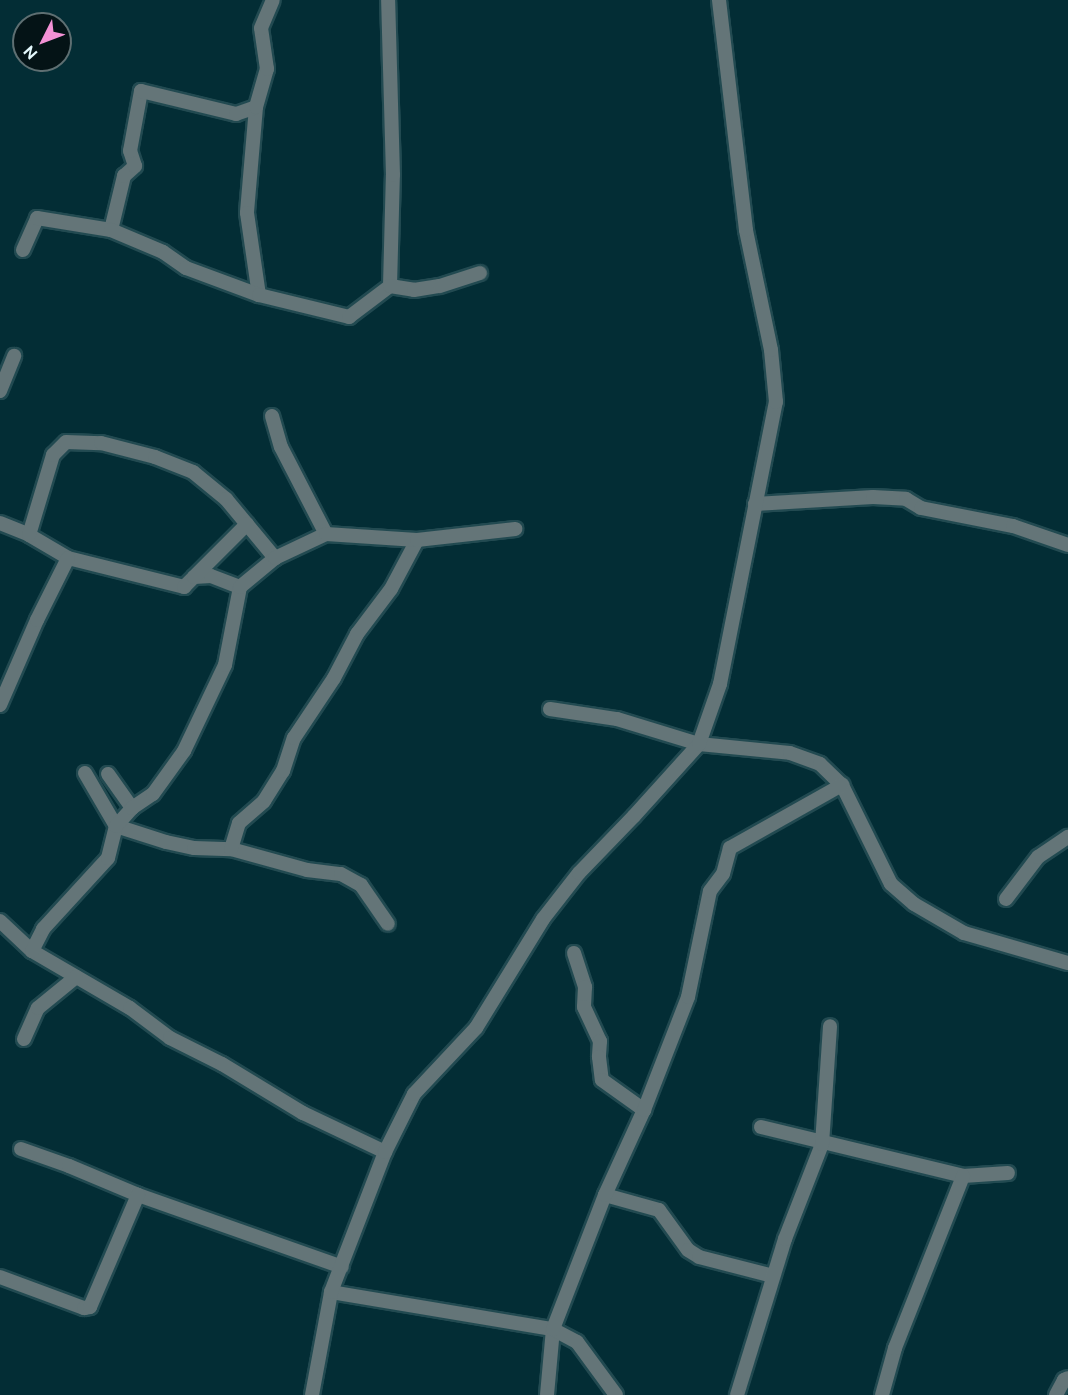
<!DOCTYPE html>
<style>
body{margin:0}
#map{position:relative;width:1068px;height:1395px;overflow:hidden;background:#032d35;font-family:Ubuntu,sans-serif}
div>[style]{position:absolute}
.roads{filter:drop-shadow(2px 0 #224a51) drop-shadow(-2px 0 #224a51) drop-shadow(0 2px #224a51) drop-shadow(0 -2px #224a51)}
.minor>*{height:14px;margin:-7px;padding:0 7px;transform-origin:7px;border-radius:7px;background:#647578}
span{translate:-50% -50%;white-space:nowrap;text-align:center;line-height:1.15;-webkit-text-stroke:6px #041316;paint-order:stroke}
.north{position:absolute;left:12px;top:12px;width:60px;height:60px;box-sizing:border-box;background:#041316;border:2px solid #5e6f72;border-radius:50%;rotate:228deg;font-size:16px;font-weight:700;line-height:24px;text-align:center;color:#e4f9fd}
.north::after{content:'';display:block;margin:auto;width:21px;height:27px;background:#f391d5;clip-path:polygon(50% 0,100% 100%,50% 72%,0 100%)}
</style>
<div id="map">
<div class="roads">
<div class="minor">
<i style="left:256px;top:107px;width:106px;rotate:94.9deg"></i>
<i style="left:247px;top:213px;width:83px;rotate:81.7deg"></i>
<i style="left:111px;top:230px;width:56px;rotate:-76.5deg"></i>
<i style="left:124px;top:176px;width:15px;rotate:-42deg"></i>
<i style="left:135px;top:166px;width:16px;rotate:-108deg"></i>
<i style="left:130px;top:151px;width:61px;rotate:-79.6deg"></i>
<i style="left:141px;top:91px;width:98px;rotate:13.6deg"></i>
<i style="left:236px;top:114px;width:21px;rotate:-19deg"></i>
<i style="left:256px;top:107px;width:40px;rotate:-74deg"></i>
<i style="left:267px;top:69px;width:41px;rotate:-98.3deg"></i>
<i style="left:261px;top:28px;width:30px;rotate:-67deg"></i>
<i style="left:23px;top:250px;width:35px;rotate:-66deg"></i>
<i style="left:37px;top:218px;width:75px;rotate:9.2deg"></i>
<i style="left:111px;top:230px;width:56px;rotate:22.9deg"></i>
<i style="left:163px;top:252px;width:28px;rotate:35deg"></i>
<i style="left:186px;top:268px;width:78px;rotate:20.3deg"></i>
<i style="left:259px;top:295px;width:93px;rotate:13.7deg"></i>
<i style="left:349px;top:317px;width:51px;rotate:-37.1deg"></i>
<i style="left:390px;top:286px;width:111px;rotate:-88.5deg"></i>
<i style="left:393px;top:175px;width:175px;rotate:-91.6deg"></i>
<i style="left:390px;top:286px;width:24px;rotate:9deg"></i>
<i style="left:414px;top:290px;width:26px;rotate:-9deg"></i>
<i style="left:440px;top:286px;width:42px;rotate:-18deg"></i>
<i style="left:0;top:391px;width:38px;rotate:-68deg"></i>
<i style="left:272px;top:416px;width:32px;rotate:74deg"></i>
<i style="left:281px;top:447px;width:98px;rotate:62.7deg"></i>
<i style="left:755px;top:504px;width:118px;rotate:-3.4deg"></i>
<i style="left:873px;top:497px;width:33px;rotate:3deg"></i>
<i style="left:906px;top:499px;width:17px;rotate:31deg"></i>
<i style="left:921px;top:508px;width:94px;rotate:11.1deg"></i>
<i style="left:1013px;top:526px;width:58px;rotate:19.1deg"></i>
<i style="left:0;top:523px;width:31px;rotate:22deg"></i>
<i style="left:29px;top:535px;width:45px;rotate:30.5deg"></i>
<i style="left:68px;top:558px;width:120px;rotate:14deg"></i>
<i style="left:184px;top:587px;width:14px;rotate:-45deg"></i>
<i style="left:194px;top:577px;width:17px;rotate:-3deg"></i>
<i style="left:211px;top:576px;width:31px;rotate:21deg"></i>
<i style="left:29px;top:535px;width:84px;rotate:-73.3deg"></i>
<i style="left:53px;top:455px;width:18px;rotate:-45deg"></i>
<i style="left:66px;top:442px;width:35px;rotate:2deg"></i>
<i style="left:101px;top:443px;width:56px;rotate:14.5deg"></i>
<i style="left:155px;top:457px;width:41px;rotate:21.5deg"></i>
<i style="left:193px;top:472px;width:43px;rotate:39.3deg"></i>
<i style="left:226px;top:499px;width:77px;rotate:50.3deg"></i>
<i style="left:194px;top:577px;width:75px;rotate:-45deg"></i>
<i style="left:0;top:705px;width:93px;rotate:-66.5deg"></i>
<i style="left:37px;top:620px;width:69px;rotate:-63.4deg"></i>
<i style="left:550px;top:709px;width:68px;rotate:8.5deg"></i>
<i style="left:617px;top:719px;width:86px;rotate:17deg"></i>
<i style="left:699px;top:744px;width:91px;rotate:5.6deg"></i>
<i style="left:790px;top:753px;width:32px;rotate:20deg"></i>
<i style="left:820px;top:764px;width:30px;rotate:44deg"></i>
<i style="left:842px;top:785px;width:110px;rotate:63.7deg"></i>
<i style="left:891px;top:884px;width:30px;rotate:41deg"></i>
<i style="left:914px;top:904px;width:58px;rotate:30.1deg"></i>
<i style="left:964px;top:933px;width:108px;rotate:16.1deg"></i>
<i style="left:85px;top:773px;width:61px;rotate:59.7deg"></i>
<i style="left:116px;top:826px;width:52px;rotate:17.7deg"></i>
<i style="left:166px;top:842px;width:29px;rotate:12deg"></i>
<i style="left:194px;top:848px;width:37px;rotate:2deg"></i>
<i style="left:231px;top:849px;width:79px;rotate:15.4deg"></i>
<i style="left:307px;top:870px;width:34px;rotate:7deg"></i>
<i style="left:341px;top:874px;width:23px;rotate:29deg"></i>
<i style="left:361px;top:885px;width:47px;rotate:55.3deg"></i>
<i style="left:108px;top:774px;width:42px;rotate:54.8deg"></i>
<i style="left:231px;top:849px;width:27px;rotate:-73deg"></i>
<i style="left:239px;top:823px;width:33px;rotate:-41deg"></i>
<i style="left:264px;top:801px;width:36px;rotate:-58deg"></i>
<i style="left:283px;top:771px;width:35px;rotate:-72deg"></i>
<i style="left:294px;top:738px;width:72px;rotate:-56.3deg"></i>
<i style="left:334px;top:678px;width:50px;rotate:-62.4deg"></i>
<i style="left:357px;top:634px;width:56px;rotate:-52.9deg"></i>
<i style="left:391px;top:589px;width:55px;rotate:-62deg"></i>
<i style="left:1006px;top:899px;width:53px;rotate:-52.7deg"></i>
<i style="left:1038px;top:857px;width:36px;rotate:-34deg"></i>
<i style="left:0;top:921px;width:44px;rotate:43.2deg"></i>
<i style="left:32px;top:951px;width:113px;rotate:30.2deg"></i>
<i style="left:130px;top:1008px;width:50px;rotate:36.9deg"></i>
<i style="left:170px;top:1038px;width:58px;rotate:26.6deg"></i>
<i style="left:222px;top:1064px;width:95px;rotate:31.2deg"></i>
<i style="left:303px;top:1113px;width:91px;rotate:25.4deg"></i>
<i style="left:32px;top:951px;width:25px;rotate:-63deg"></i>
<i style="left:43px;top:929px;width:96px;rotate:-47.5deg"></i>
<i style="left:108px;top:858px;width:33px;rotate:-76deg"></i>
<i style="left:116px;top:826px;width:24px;rotate:-48deg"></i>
<i style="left:132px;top:808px;width:25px;rotate:-34deg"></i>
<i style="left:153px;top:794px;width:53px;rotate:-54.2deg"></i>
<i style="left:184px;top:751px;width:95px;rotate:-64.5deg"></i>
<i style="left:225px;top:665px;width:79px;rotate:-79.1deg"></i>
<i style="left:240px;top:587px;width:45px;rotate:-39.6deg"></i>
<i style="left:275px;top:558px;width:56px;rotate:-25.2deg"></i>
<i style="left:326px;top:534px;width:91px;rotate:3.8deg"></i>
<i style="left:417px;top:540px;width:99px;rotate:-6.4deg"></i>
<i style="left:574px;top:953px;width:36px;rotate:72deg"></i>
<i style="left:585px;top:987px;width:20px;rotate:93deg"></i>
<i style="left:584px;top:1007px;width:38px;rotate:65deg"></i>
<i style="left:600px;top:1041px;width:16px;rotate:94deg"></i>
<i style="left:599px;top:1057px;width:23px;rotate:83deg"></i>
<i style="left:602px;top:1080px;width:52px;rotate:35.5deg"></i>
<i style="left:24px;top:1039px;width:34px;rotate:-66deg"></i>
<i style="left:38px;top:1008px;width:49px;rotate:-39.2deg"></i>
<i style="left:761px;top:1127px;width:208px;rotate:13.6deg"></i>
<i style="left:963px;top:1176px;width:45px;rotate:-3.8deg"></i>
<i style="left:21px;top:1149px;width:51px;rotate:19.5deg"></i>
<i style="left:69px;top:1166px;width:75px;rotate:22.8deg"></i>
<i style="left:138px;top:1195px;width:216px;rotate:19.4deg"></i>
<i style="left:605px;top:1195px;width:56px;rotate:15.5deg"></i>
<i style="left:659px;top:1210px;width:49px;rotate:54.1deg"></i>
<i style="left:688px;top:1250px;width:13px;rotate:32deg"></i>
<i style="left:699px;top:1257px;width:76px;rotate:14.4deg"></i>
<i style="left:0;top:1277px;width:90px;rotate:20.3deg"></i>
<i style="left:84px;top:1308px;width:6px;rotate:-9deg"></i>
<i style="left:90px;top:1307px;width:122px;rotate:-66.8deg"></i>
<i style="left:331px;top:1292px;width:225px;rotate:9.5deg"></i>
<i style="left:553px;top:1329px;width:66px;rotate:95.2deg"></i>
<i style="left:312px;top:1395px;width:105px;rotate:-79.5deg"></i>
<i style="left:331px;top:1292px;width:150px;rotate:-68.9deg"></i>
<i style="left:385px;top:1152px;width:65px;rotate:-63.4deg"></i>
<i style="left:414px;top:1094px;width:91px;rotate:-46.8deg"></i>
<i style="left:476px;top:1028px;width:128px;rotate:-58.4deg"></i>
<i style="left:543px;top:919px;width:58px;rotate:-52deg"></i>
<i style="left:579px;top:873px;width:79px;rotate:-46deg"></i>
<i style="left:634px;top:816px;width:97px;rotate:-47.9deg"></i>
<i style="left:699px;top:744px;width:64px;rotate:-70.7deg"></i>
<i style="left:720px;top:684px;width:288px;rotate:-78.8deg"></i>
<i style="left:776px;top:402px;width:52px;rotate:-95.5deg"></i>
<i style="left:771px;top:350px;width:123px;rotate:-101.8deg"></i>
<i style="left:746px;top:230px;width:232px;rotate:-96.7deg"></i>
<i style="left:616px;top:1395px;width:66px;rotate:-126.3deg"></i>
<i style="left:577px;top:1342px;width:27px;rotate:-152deg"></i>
<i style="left:553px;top:1329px;width:144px;rotate:-68.8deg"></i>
<i style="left:605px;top:1195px;width:94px;rotate:-65.4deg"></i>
<i style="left:644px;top:1110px;width:121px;rotate:-68.7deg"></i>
<i style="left:688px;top:997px;width:108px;rotate:-78.3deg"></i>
<i style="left:710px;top:891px;width:21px;rotate:-53deg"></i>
<i style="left:723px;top:874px;width:27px;rotate:-75deg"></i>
<i style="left:730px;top:848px;width:129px;rotate:-29.4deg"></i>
<i style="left:737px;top:1395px;width:163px;rotate:-72.9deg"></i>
<i style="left:785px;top:1239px;width:102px;rotate:-68.7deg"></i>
<i style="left:822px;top:1144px;width:118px;rotate:-86.1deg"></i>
<i style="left:882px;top:1395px;width:49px;rotate:-74.5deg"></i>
<i style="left:895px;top:1348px;width:185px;rotate:-68.4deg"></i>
<i style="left:1056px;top:1395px;width:17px;rotate:-62deg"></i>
<i style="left:1064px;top:1380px;width:4px;rotate:-27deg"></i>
</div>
</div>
<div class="north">N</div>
</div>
